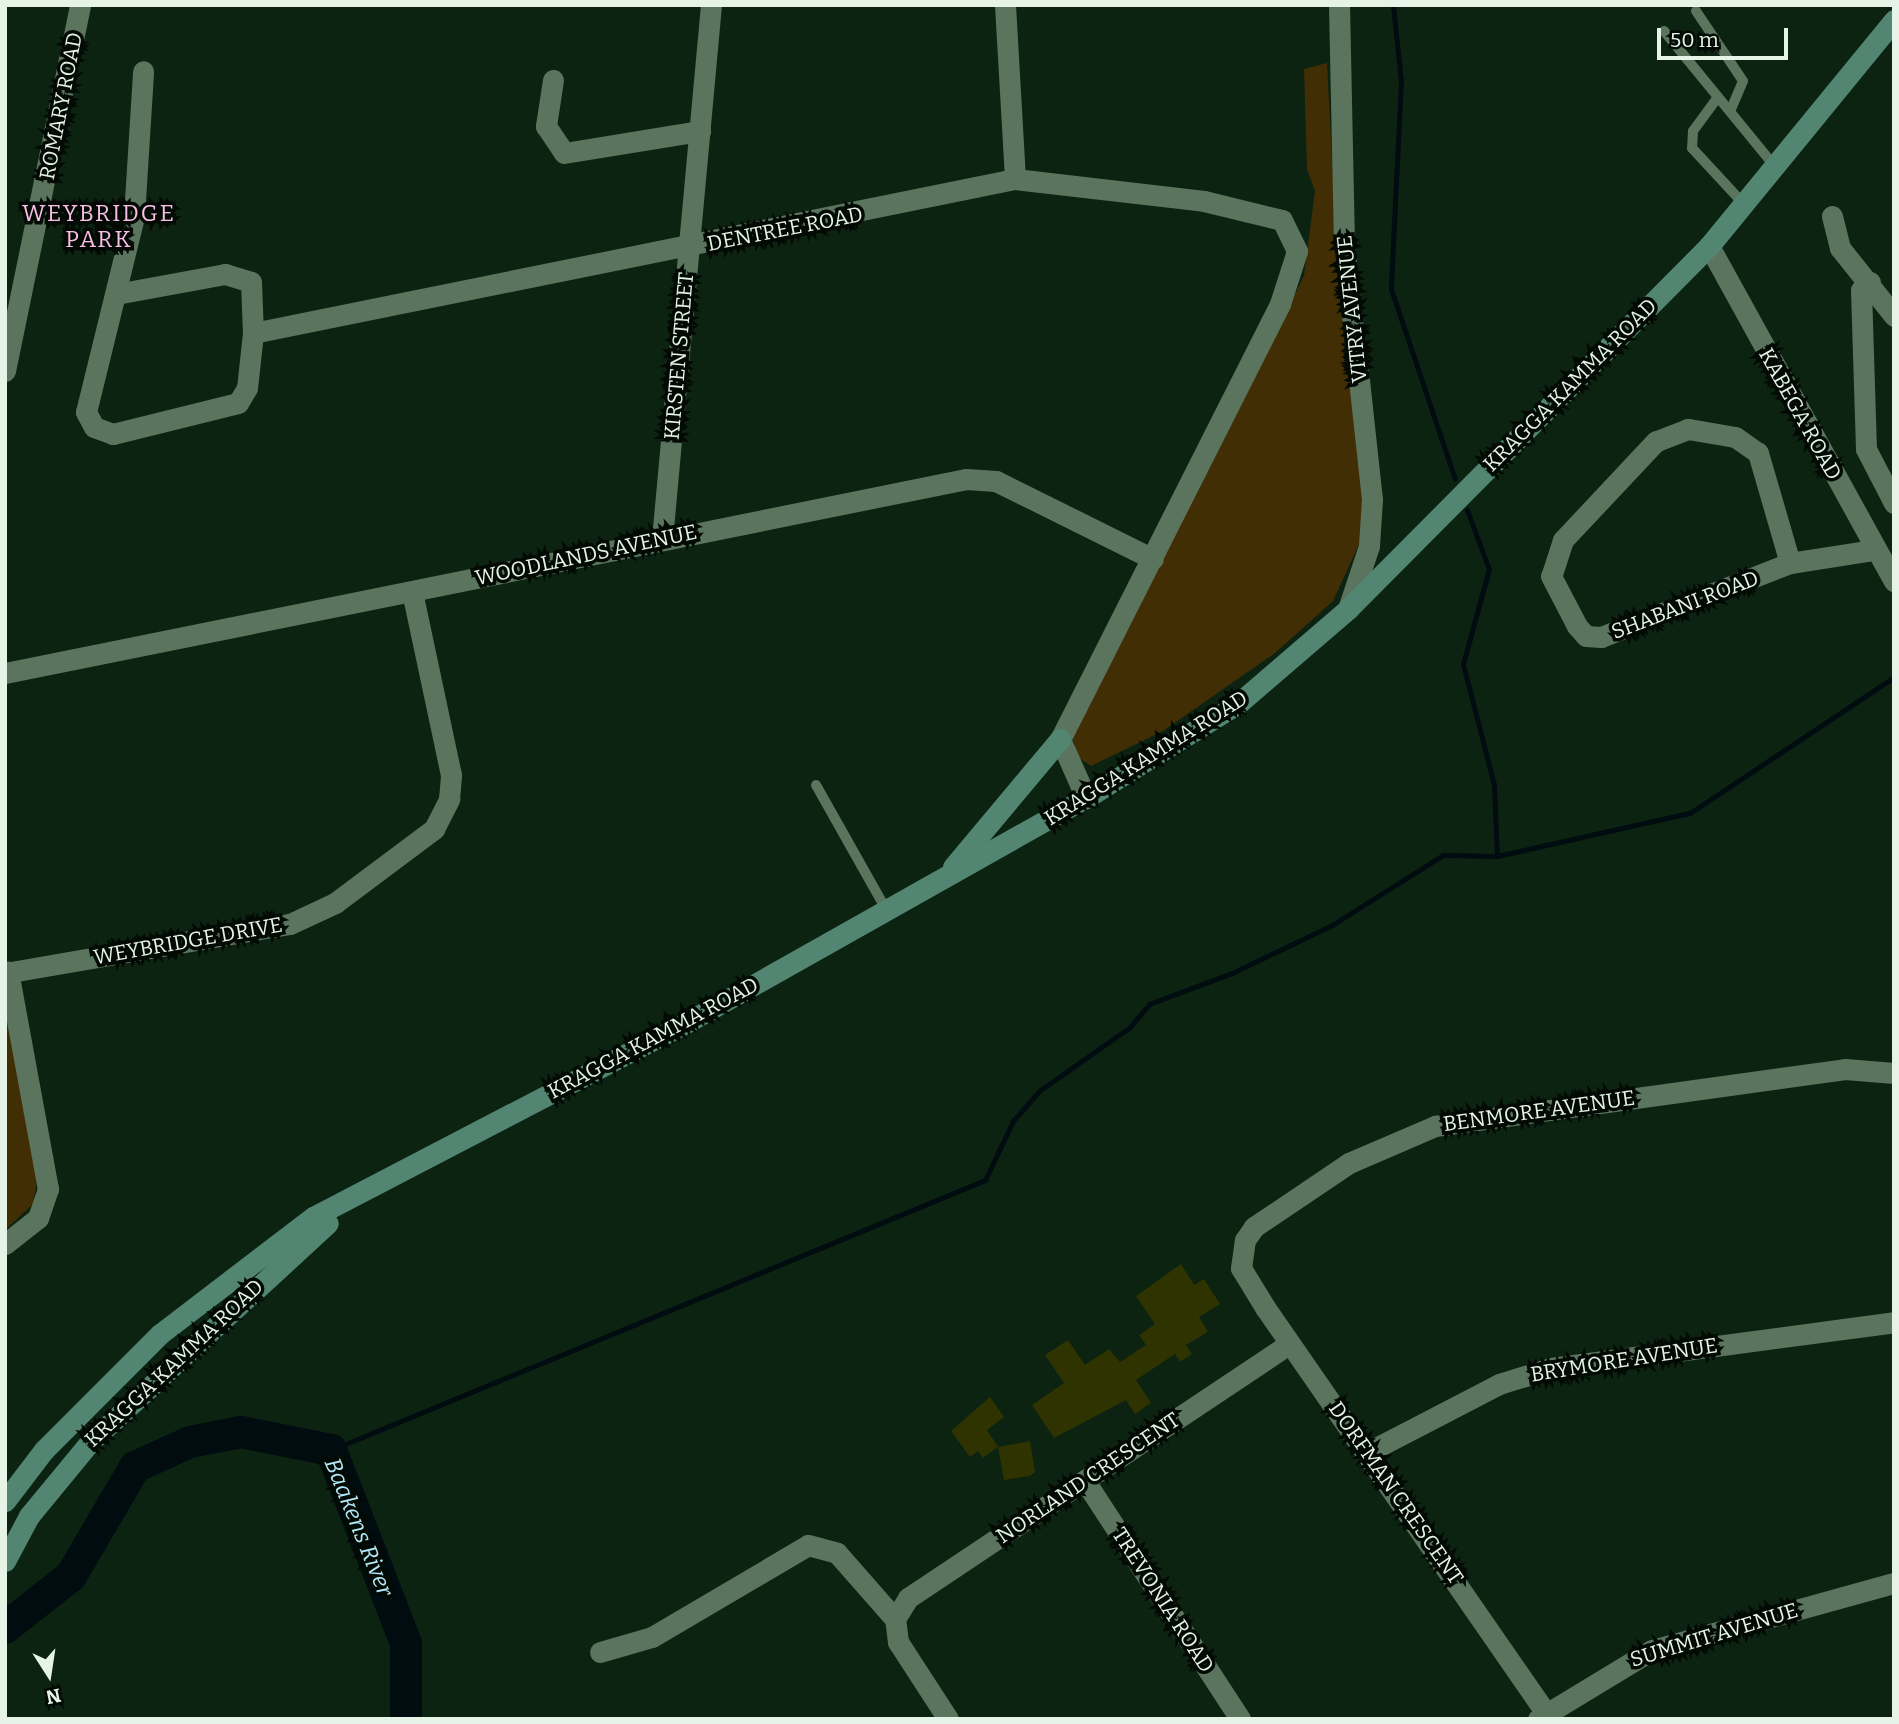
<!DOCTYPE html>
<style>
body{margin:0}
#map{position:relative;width:1899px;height:1724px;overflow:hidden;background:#0c2312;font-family:Bitter,serif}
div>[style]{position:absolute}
.green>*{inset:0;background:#412e05}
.stream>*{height:5px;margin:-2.5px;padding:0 2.5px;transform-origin:2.5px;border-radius:2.5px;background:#010c10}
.river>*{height:32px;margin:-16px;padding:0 16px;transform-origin:16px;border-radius:16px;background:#010c10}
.building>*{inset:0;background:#2e3300}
.service>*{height:10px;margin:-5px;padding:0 5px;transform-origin:5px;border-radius:5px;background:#5a745e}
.minor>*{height:21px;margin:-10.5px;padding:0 10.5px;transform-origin:10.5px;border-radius:10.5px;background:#5a745e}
.tertiary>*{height:21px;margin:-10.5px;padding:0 10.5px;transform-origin:10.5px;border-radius:10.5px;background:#5a745e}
.secondary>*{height:21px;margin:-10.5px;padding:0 10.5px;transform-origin:10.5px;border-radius:10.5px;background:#528572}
span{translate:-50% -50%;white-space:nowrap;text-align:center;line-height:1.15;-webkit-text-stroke:7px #030a04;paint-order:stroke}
.street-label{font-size:21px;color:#e6f4e8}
.neighbourhood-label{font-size:23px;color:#f8c0e6;letter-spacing:2px}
.water-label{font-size:23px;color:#b2e8f8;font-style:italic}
.frame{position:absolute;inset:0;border:7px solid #e6f4e8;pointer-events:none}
.north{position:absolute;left:14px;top:1640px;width:70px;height:70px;-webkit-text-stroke:5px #030a04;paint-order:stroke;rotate:168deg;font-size:19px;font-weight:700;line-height:28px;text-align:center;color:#e6f4e8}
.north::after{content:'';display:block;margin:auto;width:24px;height:32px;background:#e6f4e8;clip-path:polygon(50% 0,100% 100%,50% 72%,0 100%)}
.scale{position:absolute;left:1657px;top:28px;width:131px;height:32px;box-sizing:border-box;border:4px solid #e6f4e8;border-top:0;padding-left:9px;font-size:21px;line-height:24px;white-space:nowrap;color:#e6f4e8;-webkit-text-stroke:5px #030a04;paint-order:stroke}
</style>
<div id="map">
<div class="green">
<i style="clip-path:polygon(1327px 63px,1338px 274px,1365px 512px,1361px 540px,1333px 601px,1275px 653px,1163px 731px,1091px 766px,1078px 757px,1072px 735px,1304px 276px,1315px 191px,1307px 169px,1304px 69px)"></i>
<i style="clip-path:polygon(5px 1009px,38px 1175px,33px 1204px,5px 1230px)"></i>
</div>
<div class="stream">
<i style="left:1393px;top:5px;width:76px;rotate:84deg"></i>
<i style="left:1401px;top:81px;width:208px;rotate:92.8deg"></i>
<i style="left:1391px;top:289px;width:200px;rotate:71.4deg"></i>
<i style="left:1467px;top:510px;width:63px;rotate:69.6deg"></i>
<i style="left:1489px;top:569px;width:98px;rotate:105.3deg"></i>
<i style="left:1463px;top:664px;width:125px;rotate:75.6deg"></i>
<i style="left:1494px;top:785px;width:71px;rotate:87.6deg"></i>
<i style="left:331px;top:1450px;width:708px;rotate:-22.43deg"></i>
<i style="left:985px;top:1180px;width:65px;rotate:-64.6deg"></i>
<i style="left:1013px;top:1121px;width:40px;rotate:-49deg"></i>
<i style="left:1039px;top:1091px;width:111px;rotate:-35.1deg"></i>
<i style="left:1130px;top:1027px;width:30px;rotate:-50deg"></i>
<i style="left:1149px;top:1004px;width:89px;rotate:-20.5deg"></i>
<i style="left:1232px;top:973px;width:111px;rotate:-25.6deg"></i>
<i style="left:1332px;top:925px;width:131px;rotate:-32.2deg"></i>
<i style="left:1443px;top:855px;width:54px;rotate:1.1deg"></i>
<i style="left:1497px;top:856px;width:198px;rotate:-12.6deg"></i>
<i style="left:1690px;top:813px;width:245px;rotate:-33.7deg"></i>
</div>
<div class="river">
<i style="left:5px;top:1628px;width:84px;rotate:-38.2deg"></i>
<i style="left:71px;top:1576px;width:126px;rotate:-59.6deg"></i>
<i style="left:135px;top:1467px;width:60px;rotate:-24.4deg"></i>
<i style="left:190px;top:1442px;width:52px;rotate:-11.1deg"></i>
<i style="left:241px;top:1432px;width:92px;rotate:11.3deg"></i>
<i style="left:331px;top:1450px;width:207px;rotate:68.8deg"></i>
<i style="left:406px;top:1643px;width:76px;rotate:90deg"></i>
</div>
<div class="building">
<i style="clip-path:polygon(1181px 1264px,1194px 1285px,1204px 1279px,1220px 1304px,1199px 1317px,1208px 1332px,1186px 1345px,1192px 1354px,1180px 1362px,1175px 1354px,1136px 1380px,1151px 1403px,1135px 1414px,1126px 1400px,1054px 1438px,1032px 1405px,1064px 1383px,1045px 1355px,1068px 1340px,1085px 1365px,1109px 1349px,1120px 1362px,1146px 1345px,1139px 1335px,1155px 1324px,1136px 1296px)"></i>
<i style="clip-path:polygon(990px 1397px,1004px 1417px,987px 1430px,998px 1447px,1030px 1441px,1035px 1472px,1030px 1476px,1004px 1480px,998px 1447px,983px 1458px,978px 1451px,970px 1457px,951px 1431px)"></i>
</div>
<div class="service">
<i style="left:1696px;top:11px;width:84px;rotate:56.1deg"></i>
<i style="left:1743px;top:81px;width:33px;rotate:113deg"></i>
<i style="left:1664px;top:31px;width:172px;rotate:50.7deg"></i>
<i style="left:1718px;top:97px;width:42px;rotate:126.3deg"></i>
<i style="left:1693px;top:131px;width:17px;rotate:93deg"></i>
<i style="left:1692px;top:148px;width:75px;rotate:47.2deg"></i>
<i style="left:816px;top:785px;width:142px;rotate:60.6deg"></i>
</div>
<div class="minor">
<i style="left:1005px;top:5px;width:174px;rotate:86.7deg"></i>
<i style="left:1339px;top:5px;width:237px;rotate:88.8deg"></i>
<i style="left:1344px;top:242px;width:259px;rotate:83.8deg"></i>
<i style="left:1372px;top:499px;width:47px;rotate:93.7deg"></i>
<i style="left:1369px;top:546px;width:66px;rotate:108.4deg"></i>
<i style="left:553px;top:80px;width:47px;rotate:98.7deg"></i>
<i style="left:546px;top:126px;width:32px;rotate:56deg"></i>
<i style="left:564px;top:153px;width:138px;rotate:-9.2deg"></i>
<i style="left:1832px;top:216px;width:33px;rotate:76deg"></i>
<i style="left:1840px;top:248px;width:87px;rotate:51.5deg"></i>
<i style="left:1870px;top:282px;width:12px;rotate:138deg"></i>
<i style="left:1861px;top:290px;width:159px;rotate:88.2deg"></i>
<i style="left:1866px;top:449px;width:61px;rotate:62.6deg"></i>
<i style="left:116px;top:294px;width:111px;rotate:-10.4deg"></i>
<i style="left:225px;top:274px;width:27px;rotate:17deg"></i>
<i style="left:251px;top:282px;width:51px;rotate:87.8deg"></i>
<i style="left:253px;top:333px;width:55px;rotate:96.2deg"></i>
<i style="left:247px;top:388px;width:17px;rotate:121deg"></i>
<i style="left:238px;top:403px;width:129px;rotate:166.1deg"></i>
<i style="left:113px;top:434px;width:20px;rotate:-160deg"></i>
<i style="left:94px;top:427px;width:17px;rotate:-118deg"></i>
<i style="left:86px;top:412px;width:202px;rotate:-76.2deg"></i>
<i style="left:134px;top:216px;width:145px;rotate:-86.4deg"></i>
<i style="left:253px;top:333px;width:777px;rotate:-11.43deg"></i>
<i style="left:1015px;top:179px;width:190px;rotate:6.6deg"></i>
<i style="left:1204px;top:201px;width:80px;rotate:13.7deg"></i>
<i style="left:1282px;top:220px;width:34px;rotate:64deg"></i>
<i style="left:1297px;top:251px;width:56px;rotate:107.8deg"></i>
<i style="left:1280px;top:304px;width:487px;rotate:116.8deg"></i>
<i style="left:1060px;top:739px;width:64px;rotate:66.2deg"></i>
<i style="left:5px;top:371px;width:374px;rotate:-78.4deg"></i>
<i style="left:662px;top:539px;width:536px;rotate:-84.76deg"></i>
<i style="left:1790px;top:563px;width:115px;rotate:-106.2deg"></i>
<i style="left:1758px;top:453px;width:28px;rotate:-145deg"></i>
<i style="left:1735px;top:437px;width:48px;rotate:-170.3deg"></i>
<i style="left:1688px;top:429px;width:34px;rotate:159deg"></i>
<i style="left:1656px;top:441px;width:136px;rotate:133.2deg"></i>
<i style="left:1563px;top:540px;width:38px;rotate:108deg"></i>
<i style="left:1551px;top:576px;width:56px;rotate:62.5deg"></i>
<i style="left:1577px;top:626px;width:13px;rotate:48deg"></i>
<i style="left:1586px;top:636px;width:15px;rotate:4deg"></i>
<i style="left:1601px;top:637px;width:203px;rotate:-21.4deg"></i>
<i style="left:1790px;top:563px;width:85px;rotate:-8.8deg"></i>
<i style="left:5px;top:673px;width:980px;rotate:-11.41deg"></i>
<i style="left:966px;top:479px;width:30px;rotate:4deg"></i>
<i style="left:996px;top:481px;width:175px;rotate:26.4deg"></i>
<i style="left:5px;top:973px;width:289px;rotate:-9.8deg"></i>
<i style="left:290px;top:924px;width:50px;rotate:-25deg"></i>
<i style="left:335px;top:903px;width:124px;rotate:-36.8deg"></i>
<i style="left:434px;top:829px;width:34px;rotate:-63deg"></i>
<i style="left:449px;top:799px;width:24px;rotate:-85deg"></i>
<i style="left:451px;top:775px;width:187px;rotate:-102deg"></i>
<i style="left:5px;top:1244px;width:42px;rotate:-38.2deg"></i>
<i style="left:38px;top:1218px;width:31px;rotate:-71deg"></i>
<i style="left:48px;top:1189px;width:221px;rotate:-100.4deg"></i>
<i style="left:1370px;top:1451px;width:145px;rotate:-27.4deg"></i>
<i style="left:1499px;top:1384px;width:54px;rotate:-17.1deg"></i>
<i style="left:1551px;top:1368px;width:346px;rotate:-7.6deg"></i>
<i style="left:1085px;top:1481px;width:284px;rotate:56.9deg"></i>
<i style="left:600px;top:1652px;width:54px;rotate:-16.1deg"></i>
<i style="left:652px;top:1637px;width:181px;rotate:-30.5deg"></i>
<i style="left:808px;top:1545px;width:30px;rotate:15deg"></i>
<i style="left:837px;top:1553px;width:88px;rotate:48.7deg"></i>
<i style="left:948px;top:1719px;width:92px;rotate:-123deg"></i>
<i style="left:898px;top:1642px;width:23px;rotate:-97deg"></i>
<i style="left:895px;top:1619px;width:25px;rotate:-58deg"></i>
<i style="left:908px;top:1598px;width:458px;rotate:-33.7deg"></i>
<i style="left:1538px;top:1719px;width:133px;rotate:-31.2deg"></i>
<i style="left:1652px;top:1650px;width:251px;rotate:-15.5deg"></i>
<i style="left:1550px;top:1719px;width:499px;rotate:-124.7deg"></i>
<i style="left:1266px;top:1309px;width:48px;rotate:-121.4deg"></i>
<i style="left:1241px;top:1268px;width:28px;rotate:-82deg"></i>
<i style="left:1245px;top:1240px;width:16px;rotate:-55deg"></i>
<i style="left:1254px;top:1227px;width:115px;rotate:-34deg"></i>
<i style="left:1349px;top:1163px;width:94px;rotate:-23.3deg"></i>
<i style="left:1435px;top:1126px;width:414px;rotate:-7.9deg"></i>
<i style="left:1845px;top:1069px;width:49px;rotate:4.7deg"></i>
</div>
<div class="tertiary">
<i style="left:1709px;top:246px;width:383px;rotate:61.1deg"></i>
</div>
<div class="secondary">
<i style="left:953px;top:867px;width:167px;rotate:-50.1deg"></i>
<i style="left:5px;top:1501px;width:64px;rotate:-52.6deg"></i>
<i style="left:44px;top:1450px;width:164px;rotate:-45deg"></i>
<i style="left:160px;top:1334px;width:193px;rotate:-37.4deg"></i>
<i style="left:313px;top:1217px;width:428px;rotate:-27.5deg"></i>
<i style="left:693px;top:1019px;width:451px;rotate:-29.4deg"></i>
<i style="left:1086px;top:798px;width:181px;rotate:-31.9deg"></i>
<i style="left:1240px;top:702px;width:143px;rotate:-40.7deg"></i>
<i style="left:1348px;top:609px;width:512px;rotate:-45.16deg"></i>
<i style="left:1709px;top:246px;width:292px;rotate:-50.7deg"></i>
<i style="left:5px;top:1561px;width:51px;rotate:-61.9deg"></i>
<i style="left:29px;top:1516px;width:96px;rotate:-50.5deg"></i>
<i style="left:90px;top:1442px;width:323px;rotate:-42.6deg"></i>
</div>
<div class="street-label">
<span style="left:61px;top:106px;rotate:-79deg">ROMARY ROAD</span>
<span style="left:785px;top:229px;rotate:-11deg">DENTREE ROAD</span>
<span style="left:1352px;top:309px;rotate:-96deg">VITRY AVENUE</span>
<span style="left:679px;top:356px;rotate:-85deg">KIRSTEN STREET</span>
<span style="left:1570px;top:385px;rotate:-45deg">KRAGGA KAMMA ROAD</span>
<span style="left:1800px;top:414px;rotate:61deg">KABEGA ROAD</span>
<span style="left:586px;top:555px;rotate:-12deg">WOODLANDS AVENUE</span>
<span style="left:1685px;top:605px;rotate:-21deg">SHABANI ROAD</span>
<span style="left:1146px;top:758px;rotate:-32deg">KRAGGA KAMMA ROAD</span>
<span style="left:188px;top:941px;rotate:-10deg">WEYBRIDGE DRIVE</span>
<span style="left:653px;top:1038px;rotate:-28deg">KRAGGA KAMMA ROAD</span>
<span style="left:1539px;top:1111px;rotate:-8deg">BENMORE AVENUE</span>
<span style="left:1624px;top:1360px;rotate:-9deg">BRYMORE AVENUE</span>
<span style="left:174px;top:1363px;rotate:-43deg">KRAGGA KAMMA ROAD</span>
<span style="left:1088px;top:1478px;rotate:-34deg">NORLAND CRESCENT</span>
<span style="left:1396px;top:1493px;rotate:55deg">DORFMAN CRESCENT</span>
<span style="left:1163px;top:1600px;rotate:57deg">TREVONIA ROAD</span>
<span style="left:1714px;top:1635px;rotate:-17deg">SUMMIT AVENUE</span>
</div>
<div class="neighbourhood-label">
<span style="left:99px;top:226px">WEYBRIDGE<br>PARK</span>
</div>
<div class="water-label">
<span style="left:359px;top:1527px;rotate:68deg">Baakens River</span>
</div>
<div class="frame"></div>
<div class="north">N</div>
<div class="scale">50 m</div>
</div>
